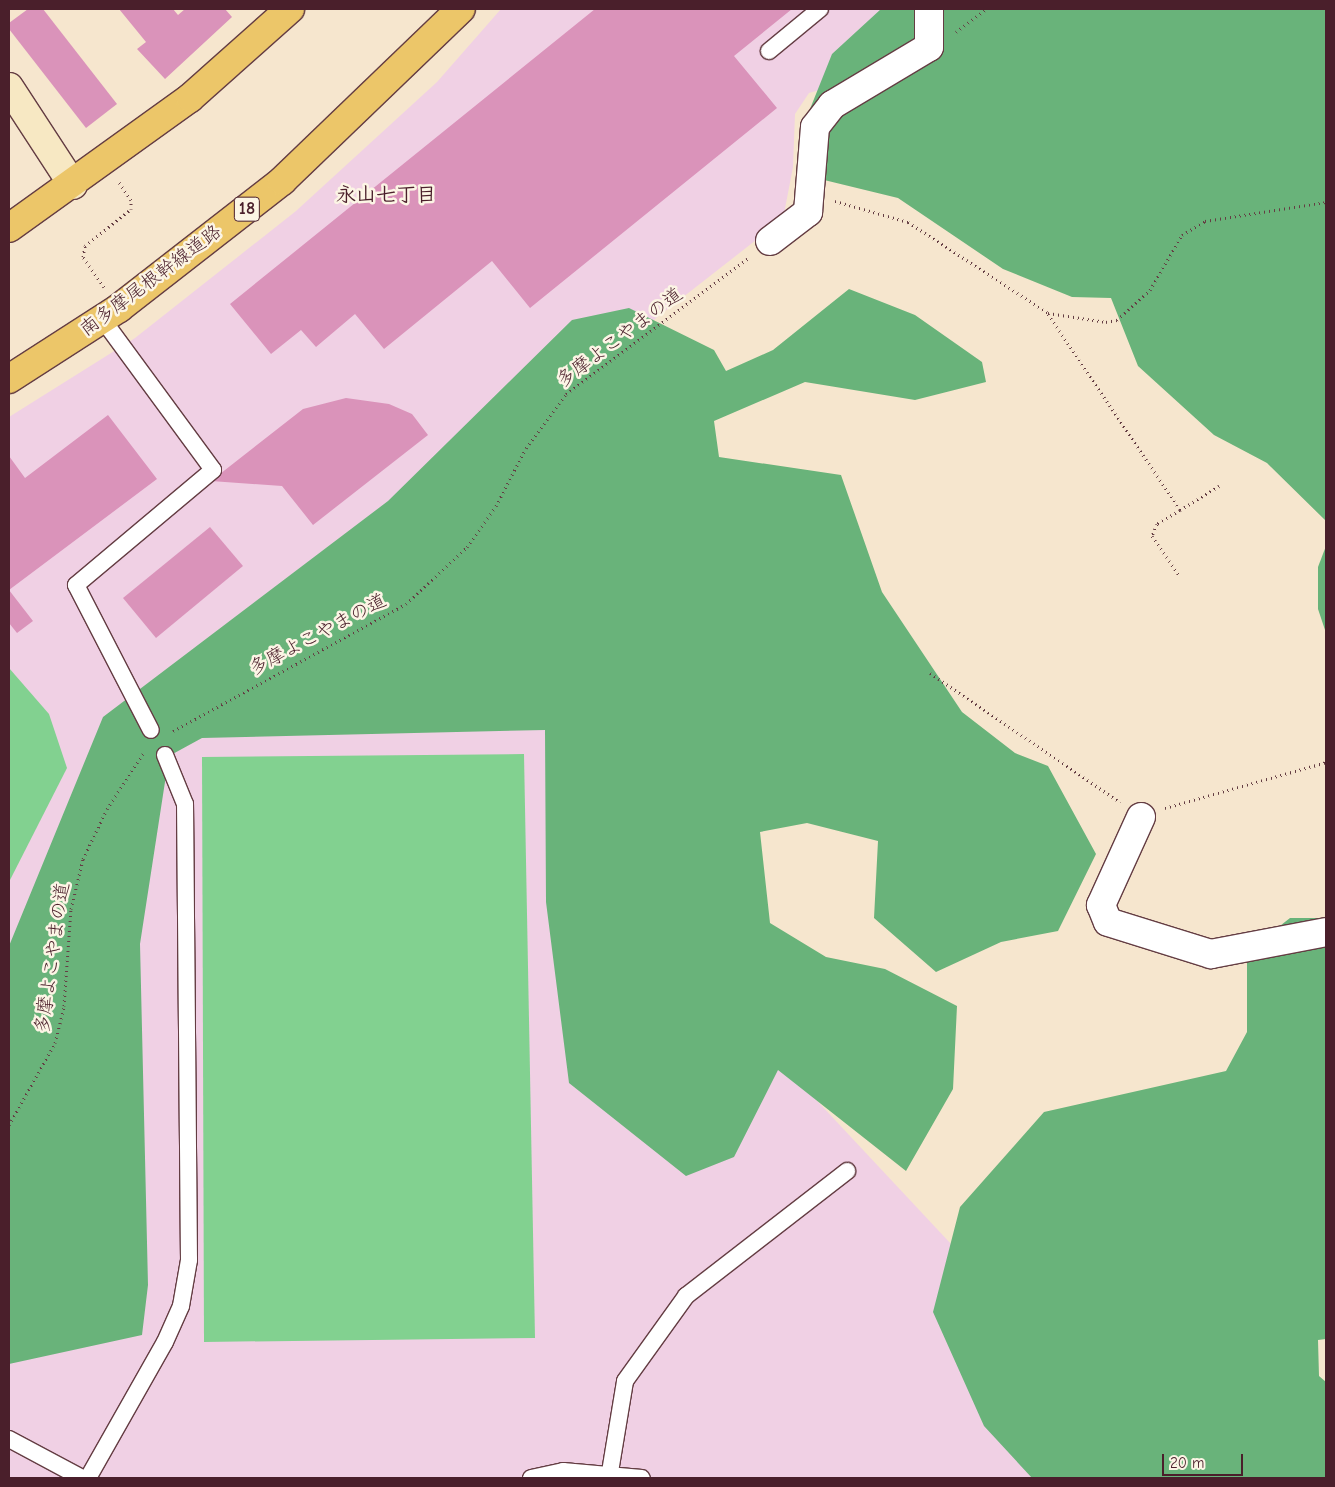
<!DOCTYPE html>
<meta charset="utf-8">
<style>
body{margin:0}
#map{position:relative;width:1335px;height:1487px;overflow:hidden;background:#f6e6ce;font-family:"Comic Neue","Klee One",sans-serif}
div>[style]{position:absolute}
.built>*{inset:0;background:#f0d0e4}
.green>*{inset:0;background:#82d190}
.forest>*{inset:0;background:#69b37a}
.building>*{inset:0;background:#da93ba}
.path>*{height:3px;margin-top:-1.5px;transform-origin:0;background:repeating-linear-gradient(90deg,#643d43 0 1px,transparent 0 5px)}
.roads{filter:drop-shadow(1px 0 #643d43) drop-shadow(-1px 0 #643d43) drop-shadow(0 1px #643d43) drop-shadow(0 -1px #643d43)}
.lane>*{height:16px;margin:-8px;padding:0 8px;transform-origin:8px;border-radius:8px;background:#fff}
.street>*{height:28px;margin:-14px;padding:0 14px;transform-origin:14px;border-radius:14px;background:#fff}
.secondary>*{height:28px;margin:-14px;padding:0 14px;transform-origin:14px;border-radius:14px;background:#f7e8c3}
.primary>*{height:28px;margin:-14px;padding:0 14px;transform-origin:14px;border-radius:14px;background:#ecc669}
span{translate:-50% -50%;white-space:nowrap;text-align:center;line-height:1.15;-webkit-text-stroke:5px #fcf5e5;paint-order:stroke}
.shield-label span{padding:1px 4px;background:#fcf5e5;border:1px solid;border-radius:4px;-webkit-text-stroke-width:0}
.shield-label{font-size:18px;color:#4a1f2b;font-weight:700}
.street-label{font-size:19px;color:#4a1f2b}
.neighbourhood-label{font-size:20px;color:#4a1f2b;font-weight:700}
.frame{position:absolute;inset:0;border:10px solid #4a1f2b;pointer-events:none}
.scale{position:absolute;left:1162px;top:1454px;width:81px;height:22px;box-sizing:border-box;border:2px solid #4a1f2b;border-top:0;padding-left:6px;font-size:15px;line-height:18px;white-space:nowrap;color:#4a1f2b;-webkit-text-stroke:4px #fcf5e5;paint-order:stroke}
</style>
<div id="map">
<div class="built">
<i style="clip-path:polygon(501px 9px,901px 9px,841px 84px,809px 93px,795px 114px,793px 167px,783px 219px,646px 326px,792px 1074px,1170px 1478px,9px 1478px,9px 417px,135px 338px,296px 211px,437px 82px)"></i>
</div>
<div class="green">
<i style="clip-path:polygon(9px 668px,49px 714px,67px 768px,9px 882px)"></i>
<i style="clip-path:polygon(524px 754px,535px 1338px,204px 1342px,202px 757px)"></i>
</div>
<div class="forest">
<i style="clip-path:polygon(881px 9px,1326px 9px,1326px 521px,1267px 463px,1214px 435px,1138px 366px,1111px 298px,1072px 297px,1003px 269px,898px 198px,820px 179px,808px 114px,832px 54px)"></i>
<i style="clip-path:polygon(849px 289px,915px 315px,982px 362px,986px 382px,915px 400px,805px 382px,714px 421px,719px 457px,841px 475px,882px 592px,962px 712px,1015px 753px,1048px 766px,1096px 854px,1058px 931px,1001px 942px,936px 972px,874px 918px,878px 841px,807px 823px,760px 832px,770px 923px,826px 957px,885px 969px,957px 1006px,953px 1089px,906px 1171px,778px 1070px,734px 1157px,686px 1176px,569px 1083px,546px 902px,545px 730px,202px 738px,169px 756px,140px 944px,148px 1285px,142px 1335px,9px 1364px,9px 946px,103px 717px,388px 501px,572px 320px,629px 308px,714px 350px,726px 371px,773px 350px)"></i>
<i style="clip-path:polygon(1326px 546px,1326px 633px,1318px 609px,1318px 567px)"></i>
<i style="clip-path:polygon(1290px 918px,1326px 918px,1326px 1339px,1318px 1340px,1319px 1376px,1326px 1382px,1326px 1478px,1032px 1478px,984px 1426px,933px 1312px,960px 1207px,1044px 1112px,1226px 1071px,1247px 1032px,1247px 952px)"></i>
</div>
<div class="building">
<i style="clip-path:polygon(28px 9px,43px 9px,117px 104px,86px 128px,9px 29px,9px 23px)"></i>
<i style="clip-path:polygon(119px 9px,173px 9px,178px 15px,185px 9px,225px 9px,232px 17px,165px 79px,137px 49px,146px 42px)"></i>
<i style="clip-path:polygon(595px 9px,792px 9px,734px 56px,777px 108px,530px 308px,492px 261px,384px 349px,355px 314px,316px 347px,301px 330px,271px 354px,230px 304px)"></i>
<i style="clip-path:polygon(346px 398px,389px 404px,412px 414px,428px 435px,313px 525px,282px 486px,211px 481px,303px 409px)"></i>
<i style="clip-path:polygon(108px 415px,157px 479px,9px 590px,33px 621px,17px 633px,9px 623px,9px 456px,25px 478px)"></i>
<i style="clip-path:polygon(210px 527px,243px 566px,156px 638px,123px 598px)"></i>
</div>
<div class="path">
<i style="left:956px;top:32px;width:39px;rotate:-37deg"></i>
<i style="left:835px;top:201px;width:76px;rotate:16deg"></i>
<i style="left:908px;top:222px;width:167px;rotate:33deg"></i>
<i style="left:1048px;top:313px;width:59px;rotate:8.8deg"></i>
<i style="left:1106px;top:322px;width:11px;rotate:-10deg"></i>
<i style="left:1117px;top:320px;width:45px;rotate:-42.3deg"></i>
<i style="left:1150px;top:290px;width:64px;rotate:-59.8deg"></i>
<i style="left:1182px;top:235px;width:27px;rotate:-31deg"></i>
<i style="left:1205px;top:221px;width:122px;rotate:-8.9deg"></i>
<i style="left:104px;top:287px;width:37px;rotate:-125deg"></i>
<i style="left:83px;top:257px;width:11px;rotate:-80deg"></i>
<i style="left:85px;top:246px;width:59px;rotate:-38.8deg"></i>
<i style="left:131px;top:209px;width:9px;rotate:-90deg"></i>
<i style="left:131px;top:200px;width:23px;rotate:-124deg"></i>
<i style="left:1048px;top:314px;width:236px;rotate:56deg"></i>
<i style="left:1180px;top:510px;width:27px;rotate:149deg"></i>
<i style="left:1157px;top:524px;width:13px;rotate:113deg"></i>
<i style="left:1152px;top:536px;width:47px;rotate:55.3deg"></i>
<i style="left:1180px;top:510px;width:46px;rotate:-31.6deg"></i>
<i style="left:930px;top:673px;width:230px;rotate:34.2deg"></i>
<i style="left:173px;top:731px;width:265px;rotate:-28.6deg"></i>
<i style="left:406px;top:604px;width:83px;rotate:-43.1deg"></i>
<i style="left:467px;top:547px;width:50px;rotate:-54.7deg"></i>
<i style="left:496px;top:506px;width:65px;rotate:-62.7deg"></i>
<i style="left:526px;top:448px;width:67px;rotate:-53.5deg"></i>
<i style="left:566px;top:394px;width:229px;rotate:-36.7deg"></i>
<i style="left:1165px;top:808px;width:167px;rotate:-15.9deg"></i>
<i style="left:9px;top:1125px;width:94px;rotate:-60.7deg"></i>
<i style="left:55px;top:1043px;width:38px;rotate:-76deg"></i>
<i style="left:64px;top:1006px;width:97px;rotate:-85.9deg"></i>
<i style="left:71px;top:909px;width:51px;rotate:-76.5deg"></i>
<i style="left:83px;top:859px;width:55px;rotate:-64.4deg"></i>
<i style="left:107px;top:809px;width:68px;rotate:-57deg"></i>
</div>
<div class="roads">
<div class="lane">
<i style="left:769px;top:51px;width:66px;rotate:-39.5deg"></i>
<i style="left:103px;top:320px;width:186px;rotate:53.7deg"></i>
<i style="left:213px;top:470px;width:179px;rotate:140deg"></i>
<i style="left:76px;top:585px;width:163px;rotate:62.7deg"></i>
<i style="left:9px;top:1439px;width:83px;rotate:28.1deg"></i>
<i style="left:610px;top:1472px;width:92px;rotate:-80.6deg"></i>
<i style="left:625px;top:1381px;width:105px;rotate:-54.3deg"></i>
<i style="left:686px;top:1296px;width:204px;rotate:-37.8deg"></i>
<i style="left:88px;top:1478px;width:156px;rotate:-60.5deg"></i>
<i style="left:165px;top:1342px;width:39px;rotate:-66deg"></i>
<i style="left:181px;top:1306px;width:47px;rotate:-80.1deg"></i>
<i style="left:189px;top:1260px;width:456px;rotate:-90.5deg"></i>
<i style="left:185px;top:804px;width:53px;rotate:-112.2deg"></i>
<i style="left:531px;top:1478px;width:33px;rotate:-12deg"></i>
<i style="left:563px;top:1471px;width:79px;rotate:5.1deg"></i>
</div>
<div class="street">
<i style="left:770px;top:241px;width:48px;rotate:-37.3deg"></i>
<i style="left:808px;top:212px;width:85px;rotate:-85.3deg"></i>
<i style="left:815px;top:127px;width:28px;rotate:-52deg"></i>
<i style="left:832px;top:105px;width:113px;rotate:-30.9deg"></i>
<i style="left:929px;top:47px;width:38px;rotate:-90deg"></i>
<i style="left:1141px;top:817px;width:97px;rotate:114.4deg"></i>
<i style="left:1101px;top:905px;width:18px;rotate:68deg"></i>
<i style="left:1108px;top:922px;width:108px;rotate:17.3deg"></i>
<i style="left:1211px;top:954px;width:117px;rotate:-10.8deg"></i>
</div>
<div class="secondary">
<i style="left:9px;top:87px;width:117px;rotate:56.9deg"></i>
</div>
<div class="primary">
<i style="left:9px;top:228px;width:223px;rotate:-35.7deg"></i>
<i style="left:190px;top:98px;width:134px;rotate:-41.7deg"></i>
<i style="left:9px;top:379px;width:131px;rotate:-32.8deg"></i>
<i style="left:119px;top:308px;width:207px;rotate:-37.9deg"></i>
<i style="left:282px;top:181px;width:248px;rotate:-43.9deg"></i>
</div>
</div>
<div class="shield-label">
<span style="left:247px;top:209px">18</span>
</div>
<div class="street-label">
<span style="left:151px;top:281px;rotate:-37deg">南多摩尾根幹線道路</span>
<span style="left:620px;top:338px;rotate:-37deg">多摩よこやまの道</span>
<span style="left:318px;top:635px;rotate:-28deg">多摩よこやまの道</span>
<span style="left:53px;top:958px;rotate:-82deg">多摩よこやまの道</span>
</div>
<div class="neighbourhood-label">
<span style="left:386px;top:194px">永山七丁目</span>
</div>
<div class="frame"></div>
<div class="scale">20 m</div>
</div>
